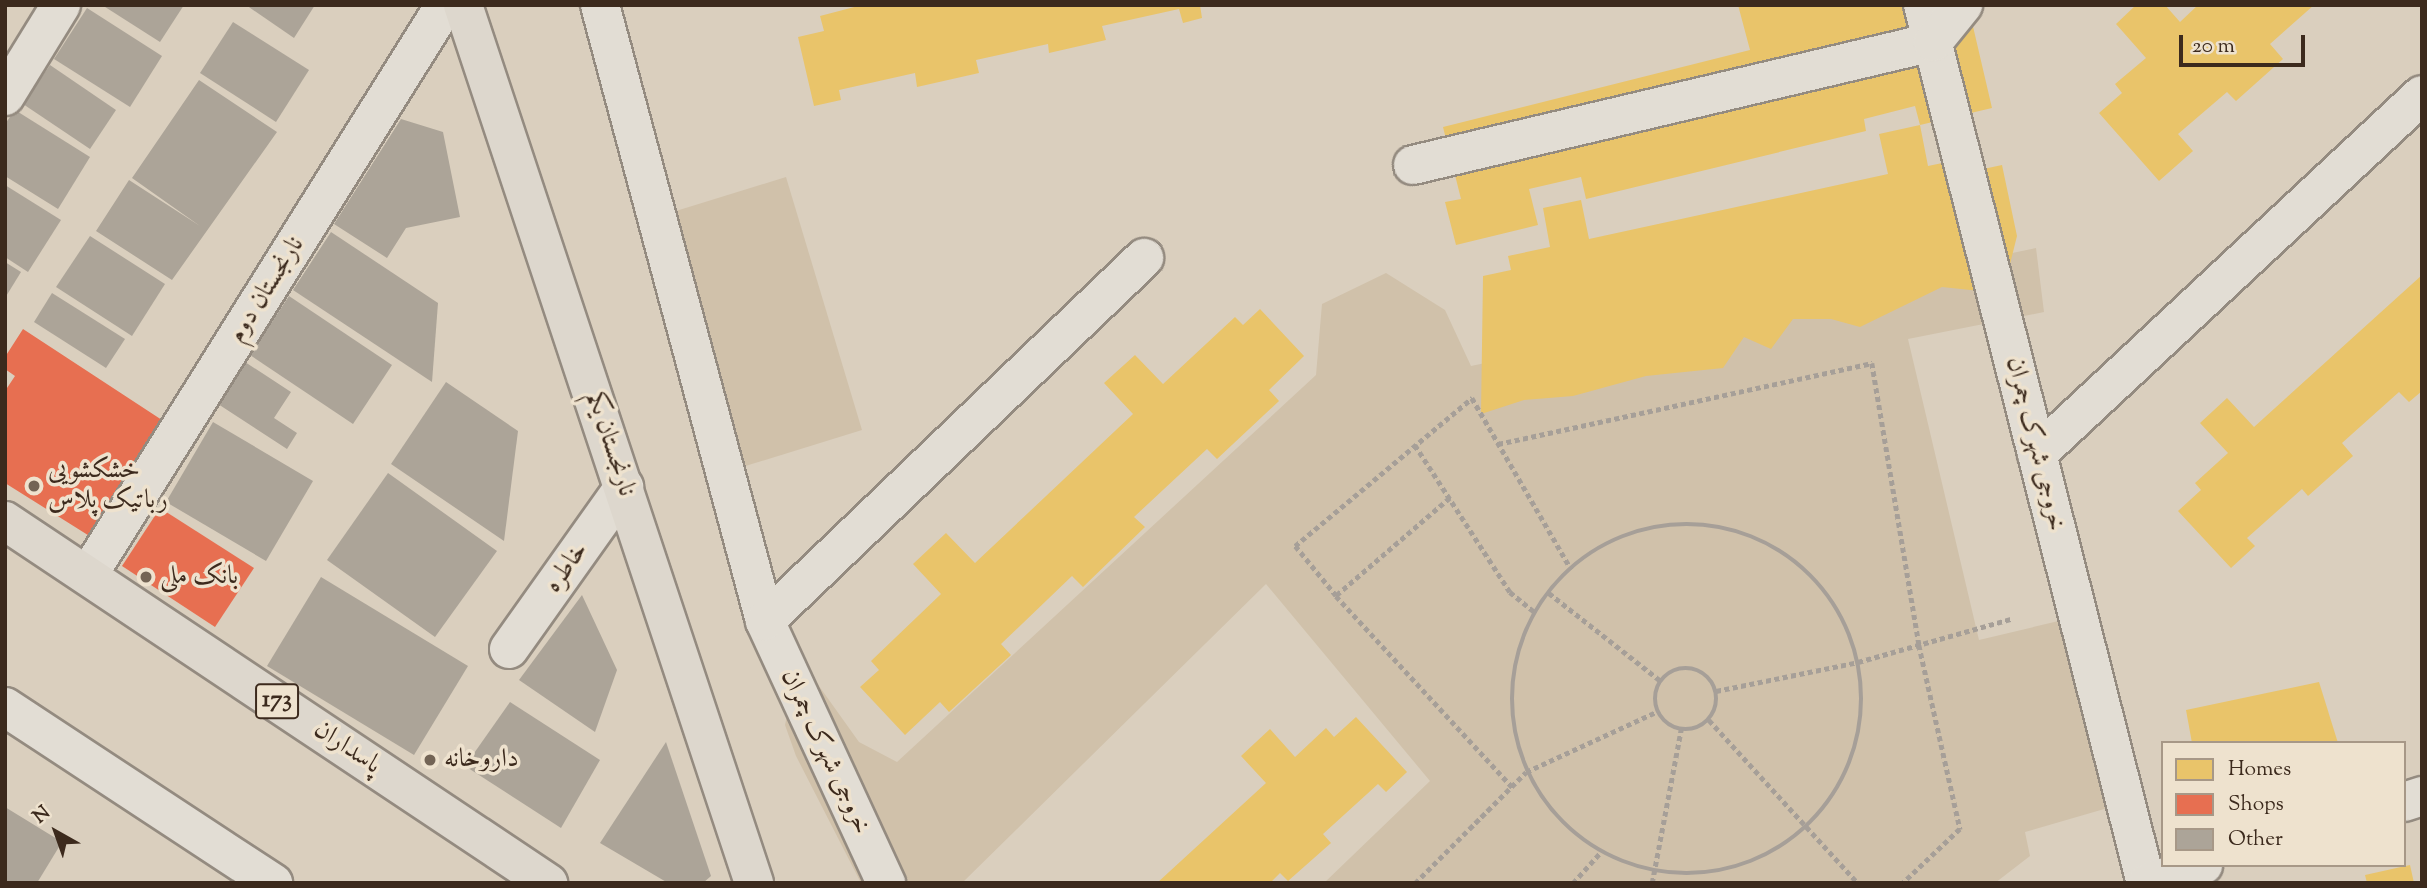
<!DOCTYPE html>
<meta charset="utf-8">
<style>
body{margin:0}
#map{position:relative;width:2427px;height:888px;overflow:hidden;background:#dacfbe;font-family:"Sorts Mill Goudy",Amiri,serif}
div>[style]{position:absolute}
.green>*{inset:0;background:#d0c1aa}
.homes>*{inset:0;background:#e9c46a}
.shops>*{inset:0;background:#e76f51}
.building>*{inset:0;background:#aca498}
.path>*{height:4.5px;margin-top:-2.25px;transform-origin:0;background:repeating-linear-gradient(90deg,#a69f98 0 5px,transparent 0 8.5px)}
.path>.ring{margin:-2.25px;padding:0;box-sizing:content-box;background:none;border:4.5px solid #a69f98;border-radius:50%}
.roads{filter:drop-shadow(2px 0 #948b80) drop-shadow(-2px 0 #948b80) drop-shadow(0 2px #948b80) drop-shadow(0 -2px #948b80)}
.minor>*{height:38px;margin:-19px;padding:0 19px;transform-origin:19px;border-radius:19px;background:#e2ddd4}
.major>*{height:38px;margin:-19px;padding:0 19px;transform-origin:19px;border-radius:19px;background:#ddd7cd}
.dots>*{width:19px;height:19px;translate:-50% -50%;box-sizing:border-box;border:4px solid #eee2ce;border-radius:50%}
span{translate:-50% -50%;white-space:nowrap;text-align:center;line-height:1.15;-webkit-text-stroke:7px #eee2ce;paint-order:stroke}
.shield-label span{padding:2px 5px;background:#eee2ce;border:2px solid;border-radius:5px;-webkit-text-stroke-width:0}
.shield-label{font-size:24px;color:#3c2a1d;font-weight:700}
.street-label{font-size:26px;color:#3c2a1d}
.poi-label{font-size:26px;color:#3c2a1d}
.left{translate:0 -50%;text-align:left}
.frame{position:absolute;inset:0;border:7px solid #3c2a1d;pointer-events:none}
.legend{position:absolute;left:2161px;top:741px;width:245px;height:126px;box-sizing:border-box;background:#eee2ce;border:2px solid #a79887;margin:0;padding:9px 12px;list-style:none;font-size:21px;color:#3c2a1d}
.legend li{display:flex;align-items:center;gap:14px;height:35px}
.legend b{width:35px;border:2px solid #a79887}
.north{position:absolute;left:21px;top:797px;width:70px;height:70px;-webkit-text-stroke:5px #eee2ce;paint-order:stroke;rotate:320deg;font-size:19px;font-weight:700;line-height:28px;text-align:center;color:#3c2a1d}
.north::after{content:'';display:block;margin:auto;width:24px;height:32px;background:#3c2a1d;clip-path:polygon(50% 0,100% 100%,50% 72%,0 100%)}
.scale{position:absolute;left:2179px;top:35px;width:126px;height:32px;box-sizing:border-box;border:4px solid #3c2a1d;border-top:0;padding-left:9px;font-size:21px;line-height:24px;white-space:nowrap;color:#3c2a1d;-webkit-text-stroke:5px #eee2ce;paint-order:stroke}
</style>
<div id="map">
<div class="green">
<i style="clip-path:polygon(786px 177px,862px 430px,739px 468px,663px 215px)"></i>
<i style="clip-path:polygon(2036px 248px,2044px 312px,1908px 339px,1979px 640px,2067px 619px,2118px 805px,2025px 832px,2030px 856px,1995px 883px,1324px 883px,1430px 781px,1266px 584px,962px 883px,861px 883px,796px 756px,785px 725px,799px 658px,859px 742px,897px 762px,1316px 375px,1322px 304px,1386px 273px,1445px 310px,1471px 366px)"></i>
</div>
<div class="homes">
<i style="clip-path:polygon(862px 5px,1200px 5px,1202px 18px,1183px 23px,1179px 9px,1102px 26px,1106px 40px,1049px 53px,1048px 44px,976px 60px,979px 73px,917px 87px,915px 73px,839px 90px,841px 100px,814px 106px,798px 37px,824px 31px,820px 16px)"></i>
<i style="clip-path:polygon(1738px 5px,1968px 5px,1992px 108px,1920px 125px,1915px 106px,1864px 119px,1866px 131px,1586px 199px,1581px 177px,1529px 189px,1538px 225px,1456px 245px,1445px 202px,1461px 199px,1443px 127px,1750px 50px)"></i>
<i style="clip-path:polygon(2136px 5px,2165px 5px,2180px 22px,2198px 5px,2314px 5px,2270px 44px,2283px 59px,2236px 101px,2227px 92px,2178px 134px,2193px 151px,2159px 181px,2099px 113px,2122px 93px,2115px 84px,2146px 58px,2116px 24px)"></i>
<i style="clip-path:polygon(1920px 125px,1928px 166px,1971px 157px,1974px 171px,2002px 165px,2017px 236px,2006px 280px,1980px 291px,1942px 287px,1860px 327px,1831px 319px,1793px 319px,1771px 349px,1744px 337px,1723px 368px,1646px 376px,1573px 396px,1524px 400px,1481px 414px,1483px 276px,1511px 270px,1508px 256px,1550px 247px,1543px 208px,1581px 200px,1589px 239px,1888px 174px,1879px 134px)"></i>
<i style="clip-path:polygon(2422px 275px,2422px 391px,2409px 402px,2399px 392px,2342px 443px,2353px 456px,2308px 496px,2302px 489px,2247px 538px,2255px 546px,2231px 568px,2178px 511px,2201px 490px,2195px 483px,2228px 453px,2200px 423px,2227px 398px,2254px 427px)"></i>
<i style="clip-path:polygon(1260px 309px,1304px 356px,1269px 390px,1279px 401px,1217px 459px,1207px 449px,1134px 517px,1145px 527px,1083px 587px,1072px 576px,1001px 644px,1011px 655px,949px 712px,940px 702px,905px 735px,860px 687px,879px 670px,871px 661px,941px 594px,913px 564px,946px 533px,975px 563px,1133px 414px,1104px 383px,1135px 355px,1163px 384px,1235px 317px,1243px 325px)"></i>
<i style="clip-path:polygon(2319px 682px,2338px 743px,2192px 743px,2186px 710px)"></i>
<i style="clip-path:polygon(1356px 717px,1407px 772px,1386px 792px,1378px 784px,1323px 834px,1331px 843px,1288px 881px,1280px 873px,1270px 883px,1157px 883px,1266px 783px,1241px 756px,1270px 729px,1295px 757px,1326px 728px,1334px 737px)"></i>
<i style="clip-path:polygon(2410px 865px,2414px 883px,2367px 883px,2365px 875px)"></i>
</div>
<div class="shops">
<i style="clip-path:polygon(23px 329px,165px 422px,91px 537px,5px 483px,5px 391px,15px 376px,5px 369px,5px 357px)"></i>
<i style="clip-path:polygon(160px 508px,254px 568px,215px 627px,122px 566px)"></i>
</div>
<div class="building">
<i style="clip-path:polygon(102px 5px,184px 5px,160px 42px)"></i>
<i style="clip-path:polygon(246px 5px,315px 5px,294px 38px)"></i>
<i style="clip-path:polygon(87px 8px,162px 56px,130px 107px,54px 59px)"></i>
<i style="clip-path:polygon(233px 22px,309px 70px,276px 122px,200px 73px)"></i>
<i style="clip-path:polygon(50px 65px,116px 110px,90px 149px,23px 104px)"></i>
<i style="clip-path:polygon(199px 80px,277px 132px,172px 280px,96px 231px,129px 180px,200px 226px,132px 178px)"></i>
<i style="clip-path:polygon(15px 110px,90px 157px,58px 209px,5px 176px,5px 124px)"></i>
<i style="clip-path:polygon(401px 119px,443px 132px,460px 217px,406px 228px,387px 258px,334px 224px)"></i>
<i style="clip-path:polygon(5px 185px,61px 220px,28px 272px,5px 257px)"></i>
<i style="clip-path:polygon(331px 232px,438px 303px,432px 382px,293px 290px)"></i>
<i style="clip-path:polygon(90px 236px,165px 284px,132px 336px,56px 287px)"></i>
<i style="clip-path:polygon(5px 262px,21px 272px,5px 298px)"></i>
<i style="clip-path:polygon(52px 293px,125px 339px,106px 368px,34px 322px)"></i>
<i style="clip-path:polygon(289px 296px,392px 365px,353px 424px,250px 355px)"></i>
<i style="clip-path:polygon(245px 362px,291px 392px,274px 418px,297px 433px,287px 449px,218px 404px)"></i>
<i style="clip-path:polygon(446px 382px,518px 431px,504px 541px,391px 464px)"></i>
<i style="clip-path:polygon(213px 422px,313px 481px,266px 561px,166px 502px)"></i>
<i style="clip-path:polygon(388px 473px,497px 551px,435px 637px,327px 560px)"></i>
<i style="clip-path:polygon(321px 577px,468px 666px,414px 755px,267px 666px)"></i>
<i style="clip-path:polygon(582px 595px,617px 670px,595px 732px,519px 680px)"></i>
<i style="clip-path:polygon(510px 702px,600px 760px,561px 828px,465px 766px)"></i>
<i style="clip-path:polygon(666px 742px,711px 876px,703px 883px,668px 883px,600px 843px)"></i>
<i style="clip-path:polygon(5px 807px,62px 842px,37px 883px,5px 883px)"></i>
</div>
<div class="path">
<i style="left:1498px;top:444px;width:383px;rotate:-12.2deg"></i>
<i style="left:1872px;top:363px;width:286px;rotate:80.5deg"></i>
<i style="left:1919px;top:645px;width:189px;rotate:77.4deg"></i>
<i style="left:1960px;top:829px;width:79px;rotate:136.5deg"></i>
<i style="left:1415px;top:445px;width:175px;rotate:57.1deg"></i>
<i style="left:1510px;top:592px;width:32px;rotate:39deg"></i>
<i style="left:1450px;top:498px;width:150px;rotate:139.3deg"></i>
<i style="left:1336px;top:596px;width:65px;rotate:-129.4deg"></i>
<i style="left:1295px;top:546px;width:231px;rotate:-39.9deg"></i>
<i style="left:1472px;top:398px;width:198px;rotate:59.9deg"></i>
<i class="ring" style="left:1512px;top:524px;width:345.5px;height:345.5px"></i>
<i style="left:1549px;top:593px;width:142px;rotate:38.2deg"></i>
<i style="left:1336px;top:596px;width:260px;rotate:47.3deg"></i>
<i class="ring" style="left:1655px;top:668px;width:57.5px;height:57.5px"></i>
<i style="left:1716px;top:691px;width:145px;rotate:-11.5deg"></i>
<i style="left:1858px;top:662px;width:159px;rotate:-15.7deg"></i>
<i style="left:1709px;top:720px;width:221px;rotate:47.6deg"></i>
<i style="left:1415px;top:883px;width:157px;rotate:-45deg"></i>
<i style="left:1526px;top:772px;width:145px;rotate:-24.8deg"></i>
<i style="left:1573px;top:883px;width:40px;rotate:-48deg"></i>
<i style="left:1652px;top:883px;width:157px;rotate:-79.3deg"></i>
</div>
<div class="roads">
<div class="minor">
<i style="left:600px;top:5px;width:638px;rotate:75deg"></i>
<i style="left:765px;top:621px;width:289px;rotate:65.2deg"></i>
<i style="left:1923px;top:5px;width:906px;rotate:75.75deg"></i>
<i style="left:5px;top:96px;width:107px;rotate:-58.4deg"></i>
<i style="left:1413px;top:165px;width:534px;rotate:-13.31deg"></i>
<i style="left:1933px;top:42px;width:48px;rotate:-51deg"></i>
<i style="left:2037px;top:454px;width:526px;rotate:-43deg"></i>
<i style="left:88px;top:575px;width:673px;rotate:-57.94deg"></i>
<i style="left:765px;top:621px;width:525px;rotate:-43.76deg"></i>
<i style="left:509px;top:649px;width:199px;rotate:-54.6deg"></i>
<i style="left:5px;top:707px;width:321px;rotate:33.3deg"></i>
<i style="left:2404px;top:802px;width:19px;rotate:-18deg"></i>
<i style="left:2147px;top:883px;width:59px;rotate:-17.8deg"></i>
</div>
<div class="major">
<i style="left:463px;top:5px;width:925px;rotate:71.66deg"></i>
<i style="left:5px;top:521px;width:653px;rotate:33.69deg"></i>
</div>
</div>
<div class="dots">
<i style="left:34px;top:486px;background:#736455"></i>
<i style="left:146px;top:577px;background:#736455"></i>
<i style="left:430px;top:760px;background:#736455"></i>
</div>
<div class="shield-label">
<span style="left:277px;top:701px">173</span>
</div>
<div class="street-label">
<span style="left:267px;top:290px;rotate:-58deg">نارنجستان دوم</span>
<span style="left:610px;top:444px;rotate:72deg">نارنجستان یکم</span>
<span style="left:2035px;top:444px;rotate:76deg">خروجی شهرک چمران</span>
<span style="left:567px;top:568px;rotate:-55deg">خاطره</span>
<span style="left:347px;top:748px;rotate:34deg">پاسداران</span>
<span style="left:825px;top:752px;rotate:65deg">خروجی شهرک چمران</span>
</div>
<div class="poi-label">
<span class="left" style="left:48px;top:486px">خشکشویی<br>رباتیک پلاس</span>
<span class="left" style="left:160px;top:577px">بانک ملی</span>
<span class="left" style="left:444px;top:760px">داروخانه</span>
</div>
<div class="frame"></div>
<ul class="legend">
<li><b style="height:19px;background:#e9c46a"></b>Homes</li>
<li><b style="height:19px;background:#e76f51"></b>Shops</li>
<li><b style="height:19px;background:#aca498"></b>Other</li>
</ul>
<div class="north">N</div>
<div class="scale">20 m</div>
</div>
